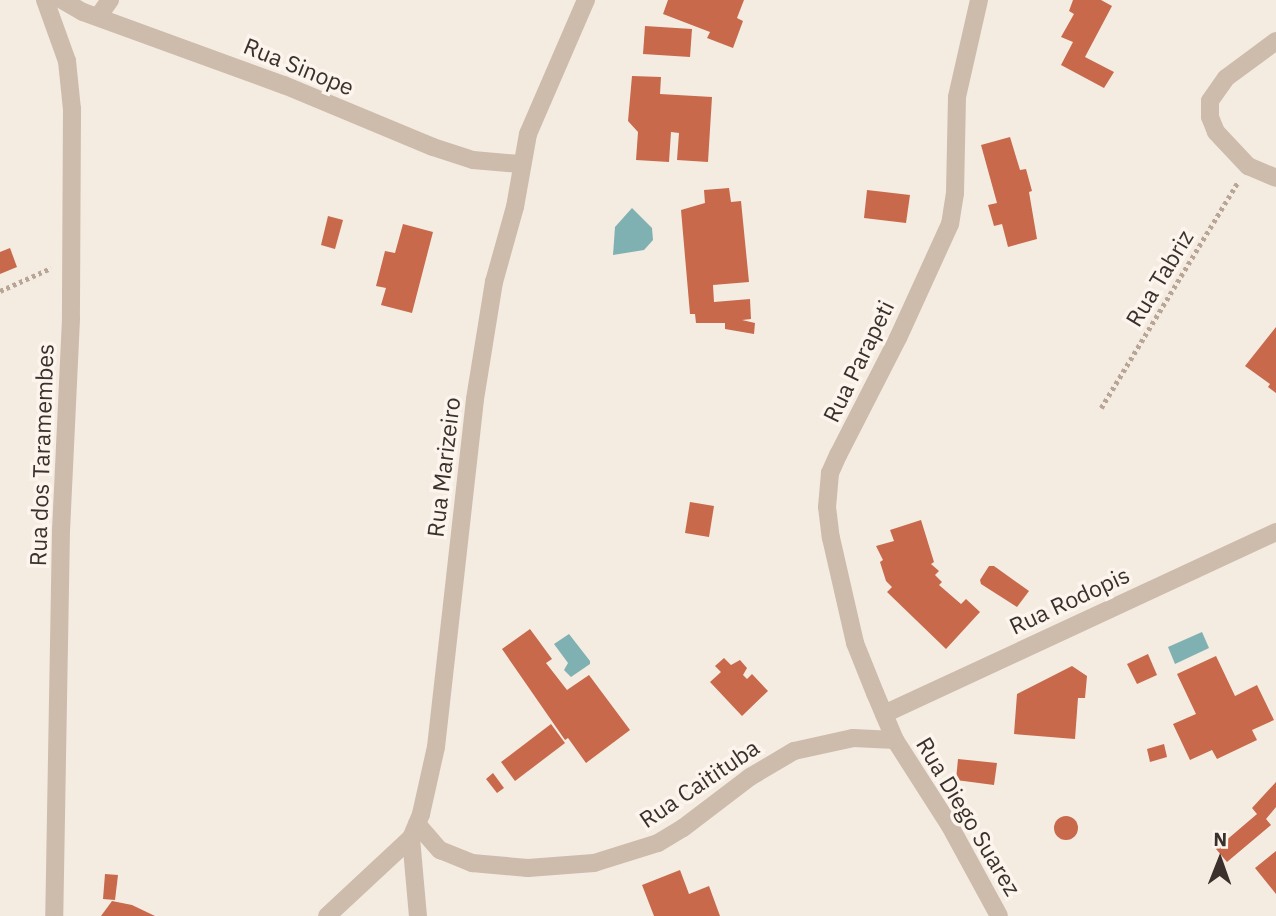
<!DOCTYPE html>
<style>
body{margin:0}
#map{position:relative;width:1276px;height:916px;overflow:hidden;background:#f4ebe1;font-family:"IBM Plex Sans",sans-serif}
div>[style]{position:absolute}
.water>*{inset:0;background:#7fb0b2}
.building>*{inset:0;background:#c8694b}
.round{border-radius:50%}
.path>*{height:4.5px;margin-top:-2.25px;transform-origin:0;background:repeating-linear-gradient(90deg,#b9a596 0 3.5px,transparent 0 7px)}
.street>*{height:18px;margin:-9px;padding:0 9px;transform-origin:9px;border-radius:9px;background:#cdbbac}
span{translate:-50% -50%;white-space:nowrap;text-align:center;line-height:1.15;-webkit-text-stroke:7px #fbf5ee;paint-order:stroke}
.street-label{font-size:23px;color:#3b302b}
.north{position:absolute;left:1185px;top:825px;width:70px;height:70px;-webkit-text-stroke:5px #fbf5ee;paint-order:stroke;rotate:1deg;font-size:19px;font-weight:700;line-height:28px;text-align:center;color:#3b302b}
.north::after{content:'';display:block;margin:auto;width:24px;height:32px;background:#3b302b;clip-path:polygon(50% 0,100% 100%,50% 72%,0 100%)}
</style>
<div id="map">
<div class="water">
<i style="clip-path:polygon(632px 208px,652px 228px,653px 240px,644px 250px,613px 255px,615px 227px)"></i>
<i style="clip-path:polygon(1202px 632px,1209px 648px,1175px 664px,1168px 647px)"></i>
<i style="clip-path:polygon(569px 634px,590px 661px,590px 664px,571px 677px,564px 670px,568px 663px,554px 644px)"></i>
</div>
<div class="building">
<i style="clip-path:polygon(668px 0,744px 0,737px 18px,743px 21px,733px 48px,707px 38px,710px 32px,663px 14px)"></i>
<i style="clip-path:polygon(1073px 0,1101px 0,1112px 6px,1085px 57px,1114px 72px,1104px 88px,1061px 65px,1073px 42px,1061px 37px,1074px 14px,1069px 11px)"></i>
<i style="clip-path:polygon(645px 26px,692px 29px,690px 57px,643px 54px)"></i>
<i style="clip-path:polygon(632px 76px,661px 77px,660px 94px,712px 97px,708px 162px,677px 160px,679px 133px,671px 132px,669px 162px,636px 160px,638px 132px,628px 121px)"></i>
<i style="clip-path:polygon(1010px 137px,1020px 170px,1026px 169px,1032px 191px,1029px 192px,1037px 239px,1008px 247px,1002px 224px,994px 226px,988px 205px,997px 203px,981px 145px)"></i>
<i style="clip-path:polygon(729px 188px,731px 202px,741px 201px,749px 282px,713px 285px,714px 302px,750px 299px,751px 319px,742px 320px,755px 323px,754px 334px,725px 329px,725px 323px,696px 323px,695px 314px,690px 314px,681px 210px,705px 203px,704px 190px)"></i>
<i style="clip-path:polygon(867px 190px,910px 195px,906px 223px,864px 218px)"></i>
<i style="clip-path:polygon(328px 216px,343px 220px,335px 249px,321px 245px)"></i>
<i style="clip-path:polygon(403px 224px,433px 232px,412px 313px,381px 305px,386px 288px,376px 286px,385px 251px,395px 253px)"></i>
<i style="clip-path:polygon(10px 248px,17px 267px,0 274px,0 252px)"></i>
<i style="clip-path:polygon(1276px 327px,1276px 393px,1268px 387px,1270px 384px,1245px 366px)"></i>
<i style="clip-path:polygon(690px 502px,714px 506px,709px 537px,685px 533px)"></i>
<i style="clip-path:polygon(921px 520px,934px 562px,931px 564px,939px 571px,935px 575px,942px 582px,939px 585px,961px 604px,966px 599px,980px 612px,946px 649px,887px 592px,892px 587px,886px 581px,880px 562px,883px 560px,876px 546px,894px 541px,890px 530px)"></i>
<i style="clip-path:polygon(989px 566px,994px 566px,1029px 591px,1017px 607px,981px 584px,980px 580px)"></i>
<i style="clip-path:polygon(530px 629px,552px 659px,546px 663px,567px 690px,589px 675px,630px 730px,586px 763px,568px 738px,565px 740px,502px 649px)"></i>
<i style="clip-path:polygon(1148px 654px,1157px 675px,1137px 684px,1127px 664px)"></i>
<i style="clip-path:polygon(1216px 656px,1235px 696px,1257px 685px,1274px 720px,1252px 730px,1257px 740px,1217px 759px,1212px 750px,1190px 760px,1173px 724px,1196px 714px,1177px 674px)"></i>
<i style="clip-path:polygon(724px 658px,731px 665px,740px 660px,747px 668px,743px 675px,747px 679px,752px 674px,768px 691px,742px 716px,710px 682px,721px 672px,715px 666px)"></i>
<i style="clip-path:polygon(1072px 666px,1087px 676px,1085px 698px,1078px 698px,1075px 739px,1014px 734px,1017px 694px)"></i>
<i style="clip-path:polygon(551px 724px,565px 743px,515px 781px,501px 762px)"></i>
<i style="clip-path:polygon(1164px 744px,1167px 757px,1150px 762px,1147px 749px)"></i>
<i style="clip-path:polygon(958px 759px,997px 763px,994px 785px,956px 780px)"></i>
<i style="clip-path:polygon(493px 773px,504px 788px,497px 793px,486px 779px)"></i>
<i style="clip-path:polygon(1276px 782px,1276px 807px,1266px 819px,1271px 825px,1227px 862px,1216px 849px,1257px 814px,1252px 808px)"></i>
<i class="round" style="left:1054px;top:816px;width:24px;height:24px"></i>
<i style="clip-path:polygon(1276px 851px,1276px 894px,1255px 868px)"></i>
<i style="clip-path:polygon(680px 870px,689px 894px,709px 886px,720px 916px,654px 916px,642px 885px)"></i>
<i style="clip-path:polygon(105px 874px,118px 875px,115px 900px,103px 899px)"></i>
<i style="clip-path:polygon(112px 901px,132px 905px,155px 916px,101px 916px)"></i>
</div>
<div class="path">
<i style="left:0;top:291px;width:56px;rotate:-24.3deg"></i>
<i style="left:1101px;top:408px;width:264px;rotate:-58.8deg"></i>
</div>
<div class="street">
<i style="left:45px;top:0;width:65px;rotate:70.2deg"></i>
<i style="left:67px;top:61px;width:48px;rotate:84.1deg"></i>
<i style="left:72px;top:109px;width:210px;rotate:90.3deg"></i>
<i style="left:71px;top:319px;width:210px;rotate:92.7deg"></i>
<i style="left:61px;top:529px;width:387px;rotate:91deg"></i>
<i style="left:62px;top:0;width:24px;rotate:30deg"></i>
<i style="left:83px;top:12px;width:214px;rotate:20deg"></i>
<i style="left:284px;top:85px;width:161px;rotate:22.6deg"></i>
<i style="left:433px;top:147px;width:42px;rotate:18deg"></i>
<i style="left:473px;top:160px;width:47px;rotate:4.9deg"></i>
<i style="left:979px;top:0;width:99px;rotate:102.8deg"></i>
<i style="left:957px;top:97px;width:96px;rotate:91.2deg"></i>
<i style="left:955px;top:193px;width:31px;rotate:99deg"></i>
<i style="left:950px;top:224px;width:125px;rotate:114.5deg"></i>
<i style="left:898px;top:338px;width:131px;rotate:117.1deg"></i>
<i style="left:838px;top:455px;width:20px;rotate:114deg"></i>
<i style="left:830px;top:473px;width:34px;rotate:95deg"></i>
<i style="left:827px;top:507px;width:31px;rotate:83deg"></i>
<i style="left:831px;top:538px;width:108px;rotate:77.1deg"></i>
<i style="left:855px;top:643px;width:54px;rotate:68.2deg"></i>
<i style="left:875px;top:693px;width:51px;rotate:66.9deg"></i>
<i style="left:895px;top:740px;width:102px;rotate:57.4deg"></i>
<i style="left:950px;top:826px;width:102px;rotate:61.4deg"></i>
<i style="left:98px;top:17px;width:21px;rotate:-55deg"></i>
<i style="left:1276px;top:41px;width:62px;rotate:143.5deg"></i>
<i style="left:1226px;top:78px;width:28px;rotate:125deg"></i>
<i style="left:1210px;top:101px;width:16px;rotate:90deg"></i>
<i style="left:1210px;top:117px;width:16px;rotate:68deg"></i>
<i style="left:1216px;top:132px;width:47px;rotate:46.7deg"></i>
<i style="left:1248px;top:166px;width:30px;rotate:23deg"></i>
<i style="left:884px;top:714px;width:432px;rotate:-24.9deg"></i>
<i style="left:417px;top:824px;width:35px;rotate:49deg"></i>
<i style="left:440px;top:850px;width:35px;rotate:22deg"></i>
<i style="left:472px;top:863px;width:56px;rotate:5.1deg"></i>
<i style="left:528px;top:868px;width:66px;rotate:-4.3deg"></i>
<i style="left:594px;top:863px;width:67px;rotate:-17.4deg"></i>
<i style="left:658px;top:843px;width:29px;rotate:-31deg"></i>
<i style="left:683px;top:828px;width:84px;rotate:-37.3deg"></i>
<i style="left:750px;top:777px;width:51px;rotate:-30.6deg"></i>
<i style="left:794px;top:751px;width:60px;rotate:-12.4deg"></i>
<i style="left:853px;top:738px;width:42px;rotate:2.7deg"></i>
<i style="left:411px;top:838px;width:78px;rotate:84.9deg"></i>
<i style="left:327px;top:916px;width:115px;rotate:-42.9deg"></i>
<i style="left:411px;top:838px;width:26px;rotate:-67deg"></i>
<i style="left:421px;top:814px;width:69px;rotate:-77.4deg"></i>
<i style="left:436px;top:747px;width:350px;rotate:-83.6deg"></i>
<i style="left:475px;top:399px;width:119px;rotate:-80.8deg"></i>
<i style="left:494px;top:282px;width:78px;rotate:-74.4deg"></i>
<i style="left:515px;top:207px;width:74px;rotate:-79.9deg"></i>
<i style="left:528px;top:134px;width:146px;rotate:-66.6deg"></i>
</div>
<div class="street-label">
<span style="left:299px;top:66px;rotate:22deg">Rua Sinope</span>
<span style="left:1159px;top:278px;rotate:-59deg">Rua Tabriz</span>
<span style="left:858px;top:361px;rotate:-64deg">Rua Parapeti</span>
<span style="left:41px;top:455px;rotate:-88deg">Rua dos Taramembes</span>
<span style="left:443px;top:467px;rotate:-83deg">Rua Marizeiro</span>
<span style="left:1069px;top:600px;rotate:-25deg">Rua Rodopis</span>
<span style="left:699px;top:783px;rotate:-34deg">Rua Caitituba</span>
<span style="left:969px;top:816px;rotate:59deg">Rua Diego Suarez</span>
</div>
<div class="north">N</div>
</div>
